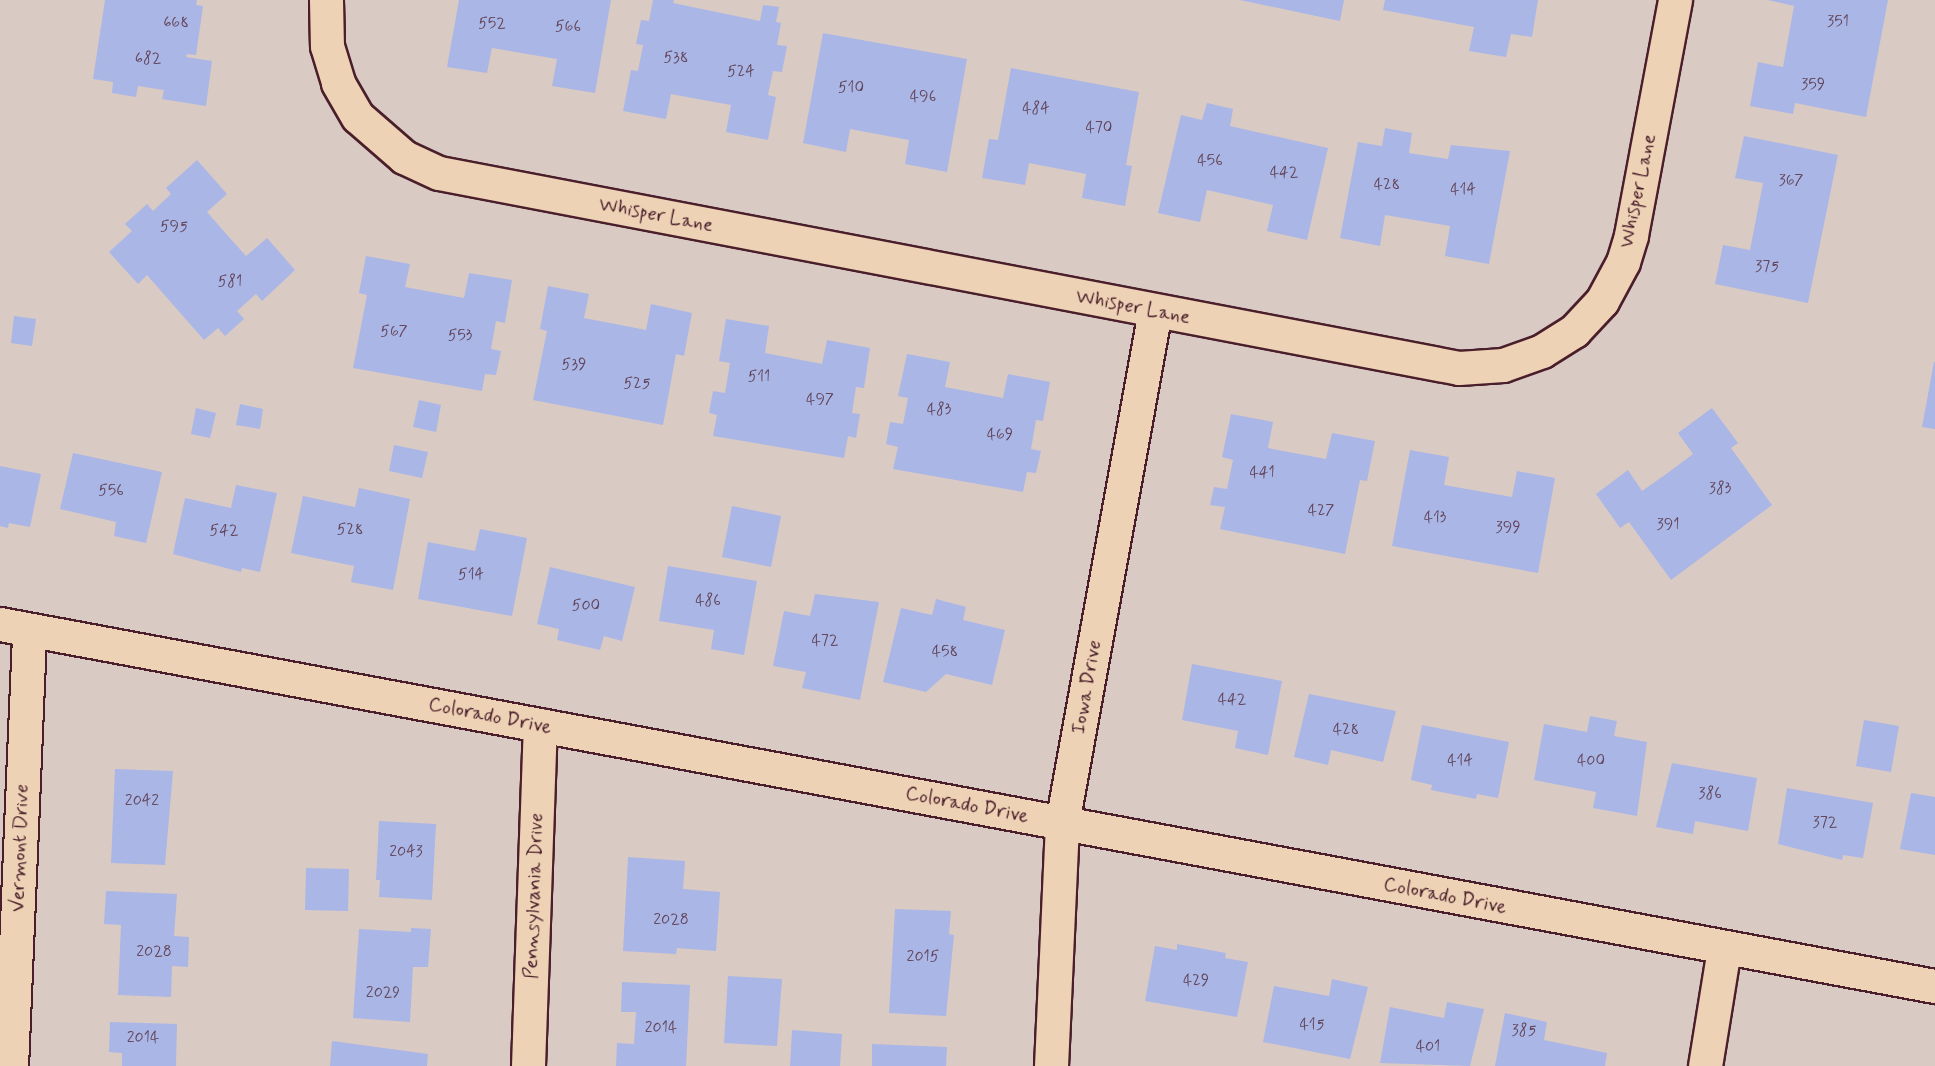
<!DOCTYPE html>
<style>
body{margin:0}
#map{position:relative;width:1935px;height:1066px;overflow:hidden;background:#dacac4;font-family:Mynerve,sans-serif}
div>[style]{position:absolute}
.building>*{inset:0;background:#aab6e6}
.roads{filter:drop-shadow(2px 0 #4a1f2b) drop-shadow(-2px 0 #4a1f2b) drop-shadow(0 2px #4a1f2b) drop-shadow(0 -2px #4a1f2b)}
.minor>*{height:33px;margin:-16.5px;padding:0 16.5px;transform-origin:16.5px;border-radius:16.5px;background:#eed2b5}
span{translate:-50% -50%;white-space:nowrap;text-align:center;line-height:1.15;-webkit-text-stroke:4.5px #eed2b5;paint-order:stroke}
.number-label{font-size:16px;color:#62455a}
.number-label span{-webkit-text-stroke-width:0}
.street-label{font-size:20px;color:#4a1f2b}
</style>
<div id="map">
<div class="building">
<i style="clip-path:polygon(105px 0,197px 0,196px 5px,203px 6px,196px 55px,187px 54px,186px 57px,212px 61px,206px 106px,162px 99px,164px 90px,138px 86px,136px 97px,112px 93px,113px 82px,93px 79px)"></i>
<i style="clip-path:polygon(459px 0,611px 0,595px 93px,552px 86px,557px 59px,492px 48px,487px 73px,447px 67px)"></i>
<i style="clip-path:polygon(653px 0,674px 0,673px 3px,760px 21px,763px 5px,779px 7px,776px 22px,781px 23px,777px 45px,787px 46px,782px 72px,773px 71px,768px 95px,776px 97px,768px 140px,726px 132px,731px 105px,703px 100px,671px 94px,666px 119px,623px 111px,631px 70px,638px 71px,643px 45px,636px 44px,641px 20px,649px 21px)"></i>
<i style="clip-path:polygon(1240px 0,1344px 0,1340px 21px)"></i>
<i style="clip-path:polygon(1385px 0,1538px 0,1532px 37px,1511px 34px,1506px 57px,1469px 51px,1474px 27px,1383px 10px)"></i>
<i style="clip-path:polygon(1768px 0,1888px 0,1866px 117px,1795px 103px,1793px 114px,1750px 106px,1758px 62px,1783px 67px,1794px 6px)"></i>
<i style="clip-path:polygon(823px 33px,967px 59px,947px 172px,905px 164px,909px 140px,850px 129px,846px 152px,803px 143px)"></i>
<i style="clip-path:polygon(1011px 68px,1139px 92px,1126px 165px,1132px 166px,1125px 206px,1082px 198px,1086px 174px,1029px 163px,1025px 185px,982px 178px,989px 139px,998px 140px)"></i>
<i style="clip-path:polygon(1207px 103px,1233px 109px,1230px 126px,1328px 148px,1307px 240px,1267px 231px,1273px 205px,1207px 190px,1200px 222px,1158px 213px,1181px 115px,1202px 120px)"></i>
<i style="clip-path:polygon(1385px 128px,1412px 133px,1409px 153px,1448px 159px,1451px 145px,1510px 151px,1489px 264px,1445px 256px,1450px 226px,1385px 215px,1380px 246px,1340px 238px,1358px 142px,1382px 146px)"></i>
<i style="clip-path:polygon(1744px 136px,1838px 155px,1808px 303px,1715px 284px,1723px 245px,1750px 250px,1763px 183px,1735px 178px)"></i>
<i style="clip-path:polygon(197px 160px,227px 194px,207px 212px,228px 236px,246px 256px,267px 238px,295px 270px,262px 301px,256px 294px,237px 311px,244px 319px,225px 336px,218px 328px,204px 340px,147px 275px,138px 284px,109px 252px,132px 231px,125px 224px,147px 204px,153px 211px,171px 194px,166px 188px)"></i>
<i style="clip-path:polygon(366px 256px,410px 264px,405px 287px,464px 298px,469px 273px,512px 280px,505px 323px,496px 321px,491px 349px,501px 351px,496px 375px,485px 374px,482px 391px,353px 368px,367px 295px,359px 293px)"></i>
<i style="clip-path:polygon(548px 286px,589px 294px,584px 318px,646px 330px,651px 304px,692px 313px,684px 356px,676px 354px,663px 425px,533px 400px,547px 331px,540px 329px)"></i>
<i style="clip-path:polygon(14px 316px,36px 319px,32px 346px,11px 343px)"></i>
<i style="clip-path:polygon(726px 319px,769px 326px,765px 353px,822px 364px,827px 340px,870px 348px,864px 388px,856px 387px,852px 413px,860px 414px,856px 438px,848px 436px,844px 458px,713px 436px,717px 415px,709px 413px,713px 391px,725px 393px,730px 363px,719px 361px)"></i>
<i style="clip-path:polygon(907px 354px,950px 362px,945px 387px,1003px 398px,1008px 374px,1050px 382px,1043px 421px,1036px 420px,1031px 449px,1041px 451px,1036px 473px,1027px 472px,1023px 492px,893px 469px,898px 447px,886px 444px,890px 422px,903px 424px,908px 398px,898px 396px)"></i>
<i style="clip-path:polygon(1934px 362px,1935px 362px,1935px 429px,1922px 427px)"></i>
<i style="clip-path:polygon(419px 400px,441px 405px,436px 432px,413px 427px)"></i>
<i style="clip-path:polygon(240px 404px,263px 409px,260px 429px,236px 425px)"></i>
<i style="clip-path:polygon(196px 408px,216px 413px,210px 438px,191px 434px)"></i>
<i style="clip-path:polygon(1712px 408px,1738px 443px,1731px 448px,1772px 505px,1671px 580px,1629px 522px,1620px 528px,1596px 494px,1628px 470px,1642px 491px,1669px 472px,1693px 454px,1678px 433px)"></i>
<i style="clip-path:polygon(1231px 414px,1273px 422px,1268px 448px,1326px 459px,1332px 433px,1375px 441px,1367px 481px,1360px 480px,1345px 554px,1220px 529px,1225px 507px,1210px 505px,1214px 487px,1227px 489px,1233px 460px,1222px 457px)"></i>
<i style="clip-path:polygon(394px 445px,428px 452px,422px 478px,389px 471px)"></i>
<i style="clip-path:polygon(1410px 450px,1449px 457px,1444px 485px,1512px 497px,1517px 471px,1555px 478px,1538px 573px,1392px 546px)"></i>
<i style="clip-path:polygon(73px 453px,162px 472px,146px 543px,114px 536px,116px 522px,60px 509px)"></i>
<i style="clip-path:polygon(0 466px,41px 474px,30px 527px,9px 523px,8px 528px,0 526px)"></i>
<i style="clip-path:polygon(236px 485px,277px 493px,260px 572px,242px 568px,241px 572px,173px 554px,185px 498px,231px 508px)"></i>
<i style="clip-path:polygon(359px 488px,410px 499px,393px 590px,351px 582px,354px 566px,291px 553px,303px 496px,355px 507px)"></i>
<i style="clip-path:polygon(732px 506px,781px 516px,771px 567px,722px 557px)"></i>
<i style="clip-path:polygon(480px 529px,527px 538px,512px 616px,418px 599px,428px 542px,475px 551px)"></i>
<i style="clip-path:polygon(668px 566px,757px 581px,744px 655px,711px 649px,714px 630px,659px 621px)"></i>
<i style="clip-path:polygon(550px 567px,635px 587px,622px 641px,604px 636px,600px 650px,557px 640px,559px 629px,537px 624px)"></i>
<i style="clip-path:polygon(815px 594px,879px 602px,860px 700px,802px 688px,806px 672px,773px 666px,784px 611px,810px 616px)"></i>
<i style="clip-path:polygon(936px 599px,966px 607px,963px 620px,1005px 630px,992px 685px,946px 674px,926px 692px,883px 682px,901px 608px,932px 615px)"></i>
<i style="clip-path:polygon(1192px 664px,1282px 681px,1268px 755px,1235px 748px,1238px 731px,1182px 720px)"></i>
<i style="clip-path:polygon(1309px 694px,1396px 711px,1383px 762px,1331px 750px,1328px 765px,1294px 757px)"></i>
<i style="clip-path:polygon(1590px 716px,1617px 721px,1614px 736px,1647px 742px,1637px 816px,1593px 808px,1596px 792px,1534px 780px,1544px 724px,1587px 732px)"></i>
<i style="clip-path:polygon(1864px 720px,1899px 726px,1891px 772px,1856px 766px)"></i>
<i style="clip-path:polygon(1422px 725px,1509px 742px,1498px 798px,1477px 794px,1476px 799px,1431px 790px,1432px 785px,1411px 780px)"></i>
<i style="clip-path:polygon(1672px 763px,1757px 778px,1748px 831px,1695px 821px,1693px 834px,1656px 827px)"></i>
<i style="clip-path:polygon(115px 769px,173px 771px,165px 865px,111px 863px)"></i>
<i style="clip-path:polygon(1787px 788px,1873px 803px,1863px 858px,1843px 855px,1842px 860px,1778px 844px)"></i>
<i style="clip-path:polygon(1911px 793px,1935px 797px,1935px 855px,1900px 849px)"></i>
<i style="clip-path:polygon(379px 821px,436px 824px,432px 900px,379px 897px,380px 880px,376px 880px)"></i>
<i style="clip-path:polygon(628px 857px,685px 861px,683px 889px,720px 892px,716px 951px,677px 948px,676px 954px,623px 951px)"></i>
<i style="clip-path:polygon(306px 868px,349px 869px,348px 911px,305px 910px)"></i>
<i style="clip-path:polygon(106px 891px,177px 894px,174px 936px,189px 937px,188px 967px,172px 966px,171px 997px,118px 995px,121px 925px,104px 924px)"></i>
<i style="clip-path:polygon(895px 909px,951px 911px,949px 934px,954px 935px,946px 1016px,889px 1013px)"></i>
<i style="clip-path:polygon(411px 928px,431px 929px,428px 967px,413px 967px,410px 1022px,353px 1018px,359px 929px,411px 932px)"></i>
<i style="clip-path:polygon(1177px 944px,1226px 953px,1225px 958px,1248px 962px,1237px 1017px,1145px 1001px,1155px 946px,1177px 950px)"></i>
<i style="clip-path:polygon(728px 976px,782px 979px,777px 1046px,724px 1043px)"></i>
<i style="clip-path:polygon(1332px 979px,1368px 987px,1350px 1059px,1263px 1042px,1274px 986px,1329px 996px)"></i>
<i style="clip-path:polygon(622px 982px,690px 985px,686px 1066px,616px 1066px,617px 1043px,634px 1044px,636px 1012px,621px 1012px)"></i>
<i style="clip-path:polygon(1447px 1002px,1484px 1009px,1470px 1066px,1380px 1063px,1390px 1007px,1444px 1018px)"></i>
<i style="clip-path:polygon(1505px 1013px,1547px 1022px,1544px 1040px,1607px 1053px,1605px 1066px,1495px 1066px)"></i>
<i style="clip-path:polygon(110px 1022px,177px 1024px,176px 1066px,122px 1066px,122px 1053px,109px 1052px)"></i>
<i style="clip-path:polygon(792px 1030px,842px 1034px,840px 1066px,790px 1066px)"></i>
<i style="clip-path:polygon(332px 1041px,428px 1054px,427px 1066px,330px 1066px)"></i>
<i style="clip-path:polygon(872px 1044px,947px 1047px,946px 1066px,872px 1066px)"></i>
</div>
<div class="roads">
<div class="minor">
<i style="left:326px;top:0;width:46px;rotate:88.8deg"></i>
<i style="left:327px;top:46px;width:39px;rotate:73deg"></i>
<i style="left:338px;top:83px;width:39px;rotate:60deg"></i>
<i style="left:358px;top:117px;width:61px;rotate:41deg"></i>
<i style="left:404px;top:157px;width:38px;rotate:25deg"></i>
<i style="left:439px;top:173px;width:1038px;rotate:10.82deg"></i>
<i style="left:1459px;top:368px;width:44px;rotate:-3.9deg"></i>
<i style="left:1503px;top:365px;width:41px;rotate:-19.7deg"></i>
<i style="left:1542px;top:351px;width:38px;rotate:-32deg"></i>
<i style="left:1574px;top:331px;width:41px;rotate:-47deg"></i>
<i style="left:1602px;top:301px;width:44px;rotate:-61.7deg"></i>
<i style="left:1623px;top:262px;width:28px;rotate:-73deg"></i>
<i style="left:1631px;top:235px;width:239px;rotate:-79.4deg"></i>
<i style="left:0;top:624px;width:1969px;rotate:10.6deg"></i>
<i style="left:11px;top:1066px;width:436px;rotate:-87.6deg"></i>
<i style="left:528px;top:1066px;width:341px;rotate:-88deg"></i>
<i style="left:1051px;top:1066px;width:243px;rotate:-87.4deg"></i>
<i style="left:1062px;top:823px;width:520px;rotate:-79.71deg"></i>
<i style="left:1705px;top:1066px;width:119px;rotate:-80.8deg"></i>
</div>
</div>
<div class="number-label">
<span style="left:1838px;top:22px">351</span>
<span style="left:176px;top:23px">668</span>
<span style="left:492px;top:24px">552</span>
<span style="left:568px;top:27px">566</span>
<span style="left:676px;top:58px">538</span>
<span style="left:148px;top:59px">682</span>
<span style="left:741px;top:72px">524</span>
<span style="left:1813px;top:85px">359</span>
<span style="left:851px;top:88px">510</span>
<span style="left:923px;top:97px">496</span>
<span style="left:1036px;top:109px">484</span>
<span style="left:1099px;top:128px">470</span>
<span style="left:1210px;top:161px">456</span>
<span style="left:1284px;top:173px">442</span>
<span style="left:1791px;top:181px">367</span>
<span style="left:1387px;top:185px">428</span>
<span style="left:1463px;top:190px">414</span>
<span style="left:174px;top:227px">595</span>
<span style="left:1767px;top:267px">375</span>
<span style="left:230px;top:282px">581</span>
<span style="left:394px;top:332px">567</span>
<span style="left:460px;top:336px">553</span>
<span style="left:574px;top:365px">539</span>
<span style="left:759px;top:377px">511</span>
<span style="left:637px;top:384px">525</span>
<span style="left:820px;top:400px">497</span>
<span style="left:939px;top:410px">483</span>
<span style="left:1000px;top:435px">469</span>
<span style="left:1262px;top:473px">441</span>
<span style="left:1720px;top:489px">383</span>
<span style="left:111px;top:491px">556</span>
<span style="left:1321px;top:511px">427</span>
<span style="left:1435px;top:518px">413</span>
<span style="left:1668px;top:525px">391</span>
<span style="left:1508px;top:528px">399</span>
<span style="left:350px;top:530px">528</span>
<span style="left:224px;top:531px">542</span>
<span style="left:471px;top:575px">514</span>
<span style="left:708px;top:601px">486</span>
<span style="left:586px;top:606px">500</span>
<span style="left:825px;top:641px">472</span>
<span style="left:945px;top:652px">458</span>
<span style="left:1232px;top:700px">442</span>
<span style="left:1346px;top:730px">428</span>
<span style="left:1460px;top:761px">414</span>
<span style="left:1591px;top:761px">400</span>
<span style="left:1710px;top:794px">386</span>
<span style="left:142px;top:801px">2042</span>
<span style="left:1825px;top:823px">372</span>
<span style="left:406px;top:852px">2043</span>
<span style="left:671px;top:920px">2028</span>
<span style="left:154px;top:952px">2028</span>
<span style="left:923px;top:957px">2015</span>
<span style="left:1196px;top:981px">429</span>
<span style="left:383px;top:993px">2029</span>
<span style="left:1312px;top:1025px">415</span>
<span style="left:661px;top:1028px">2014</span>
<span style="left:1524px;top:1031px">385</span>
<span style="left:143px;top:1038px">2014</span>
<span style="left:1428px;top:1047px">401</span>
</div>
<div class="street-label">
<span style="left:1638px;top:191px;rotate:-78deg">Whisper Lane</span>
<span style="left:656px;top:215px;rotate:11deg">Whisper Lane</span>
<span style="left:1133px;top:307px;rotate:11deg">Whisper Lane</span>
<span style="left:1087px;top:687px;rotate:-80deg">Iowa Drive</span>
<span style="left:490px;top:716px;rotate:11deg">Colorado Drive</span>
<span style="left:967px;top:805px;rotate:11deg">Colorado Drive</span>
<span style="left:20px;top:848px;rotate:-88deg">Vermont Drive</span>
<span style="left:534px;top:896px;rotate:-88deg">Pennsylvania Drive</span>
<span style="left:1445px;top:896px;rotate:11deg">Colorado Drive</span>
</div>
</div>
